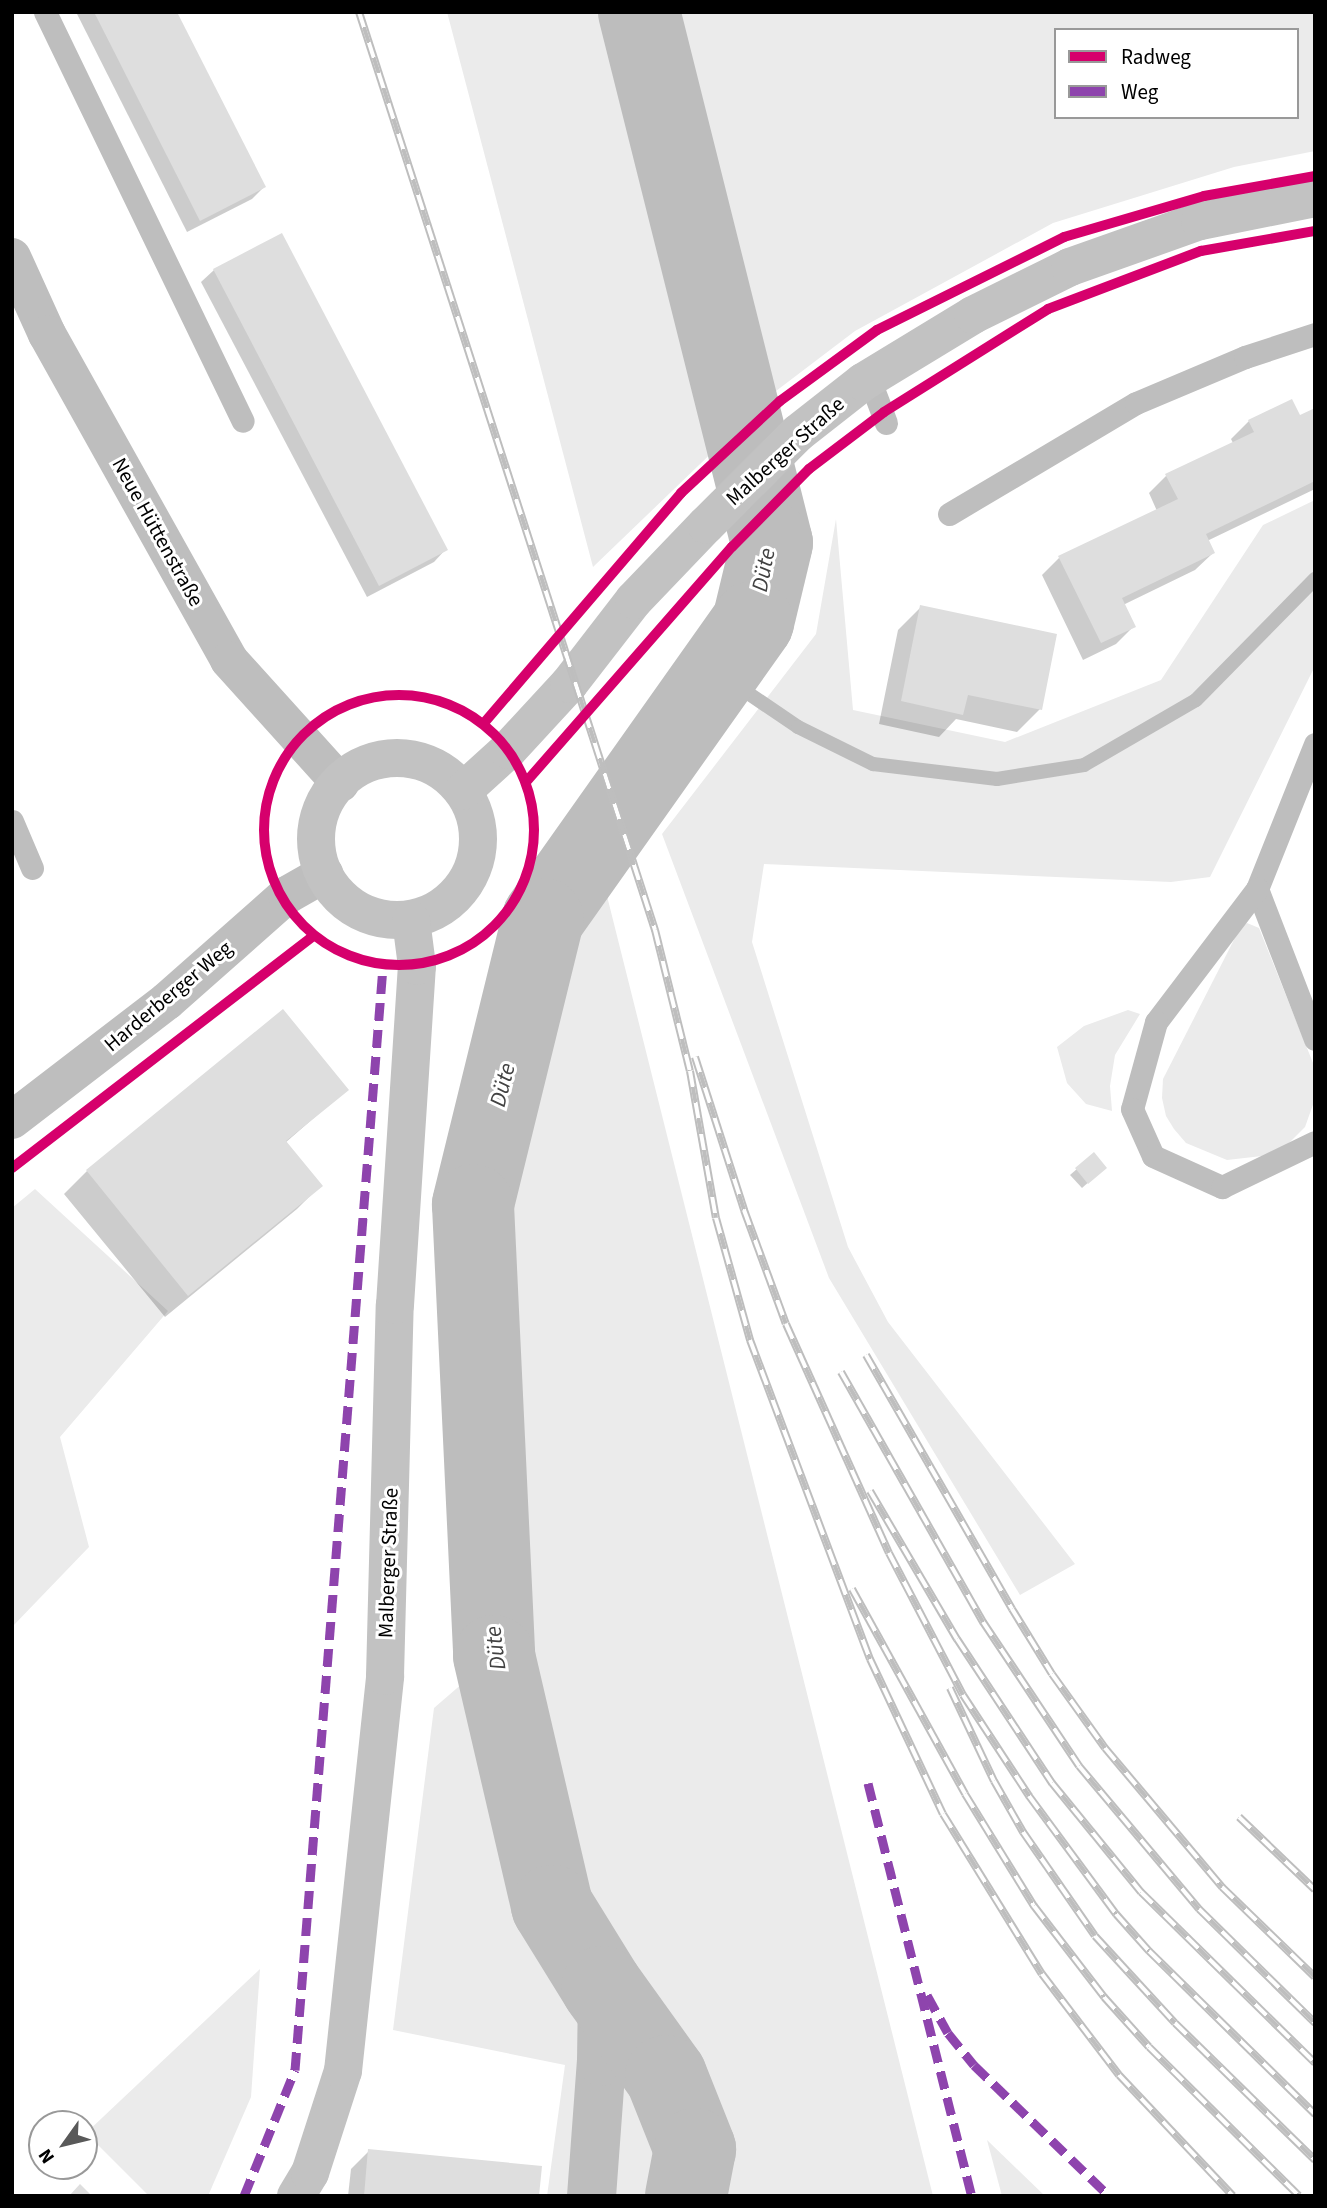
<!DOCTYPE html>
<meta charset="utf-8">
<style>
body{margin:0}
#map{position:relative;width:1327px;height:2208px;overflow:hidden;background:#fff;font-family:"Source Sans 3",sans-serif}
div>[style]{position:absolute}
.green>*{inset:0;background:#ebebeb}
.shadow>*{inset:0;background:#0003}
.stream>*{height:14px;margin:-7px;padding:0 7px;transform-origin:7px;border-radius:7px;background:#bdbdbd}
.canal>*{height:49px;margin:-24.5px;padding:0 24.5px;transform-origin:24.5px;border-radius:24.5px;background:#bdbdbd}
.river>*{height:82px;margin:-41px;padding:0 41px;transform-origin:41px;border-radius:41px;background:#bdbdbd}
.building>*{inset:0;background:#dedede}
.lane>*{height:23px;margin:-11.5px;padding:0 11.5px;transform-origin:11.5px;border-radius:11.5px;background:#bebebe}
.street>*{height:38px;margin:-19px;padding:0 19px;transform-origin:19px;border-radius:19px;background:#bebebe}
.secondary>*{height:38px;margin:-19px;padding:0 19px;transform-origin:19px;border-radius:19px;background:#c2c2c2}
.secondary>.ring{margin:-19px;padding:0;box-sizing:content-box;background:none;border:38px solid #c2c2c2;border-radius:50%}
.rail>*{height:8px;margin-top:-4px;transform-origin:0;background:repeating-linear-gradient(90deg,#fff 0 16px,#bebebe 0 32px);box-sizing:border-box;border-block:2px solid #bebebe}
.quiet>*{height:9px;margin-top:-4.5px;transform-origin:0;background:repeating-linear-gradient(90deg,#8e44ad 0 18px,transparent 0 27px)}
.cycleway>*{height:10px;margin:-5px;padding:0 5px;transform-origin:5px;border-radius:5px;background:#d6006c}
.cycleway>.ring{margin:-5px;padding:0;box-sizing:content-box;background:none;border:10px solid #d6006c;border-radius:50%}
span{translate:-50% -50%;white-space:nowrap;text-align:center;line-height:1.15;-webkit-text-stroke:6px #fff;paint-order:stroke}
.street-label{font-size:21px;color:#000}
.water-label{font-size:23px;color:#424242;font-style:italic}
.frame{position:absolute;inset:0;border:14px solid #000;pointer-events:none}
.legend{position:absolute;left:1054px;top:28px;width:245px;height:91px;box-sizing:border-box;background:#fff;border:2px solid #999;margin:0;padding:9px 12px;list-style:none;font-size:21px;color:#000}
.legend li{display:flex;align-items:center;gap:14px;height:35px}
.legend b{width:35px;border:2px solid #999}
.north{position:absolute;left:28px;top:2110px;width:70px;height:70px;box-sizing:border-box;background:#fff;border:2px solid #999;border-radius:50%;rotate:236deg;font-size:19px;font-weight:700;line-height:28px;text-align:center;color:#000}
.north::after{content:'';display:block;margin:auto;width:24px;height:32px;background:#595959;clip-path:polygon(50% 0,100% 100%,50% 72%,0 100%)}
</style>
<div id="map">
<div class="green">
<i style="clip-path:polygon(evenodd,447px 12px,1315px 12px,1315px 151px,1234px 167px,1053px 223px,855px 331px,776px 391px,593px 567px,447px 12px,1056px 30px,1297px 30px,1297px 117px,1056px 117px,1056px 30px)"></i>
<i style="clip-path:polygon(1315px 500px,1315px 666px,1210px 877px,1171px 882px,764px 864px,752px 942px,848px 1247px,888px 1322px,1075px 1564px,1020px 1595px,829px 1278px,662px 834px,816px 634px,836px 519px,853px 710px,1005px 742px,1161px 680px,1263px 525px)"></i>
<i style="clip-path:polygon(606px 892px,933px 2196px,547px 2196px,565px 2065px,393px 2030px,434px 1708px,524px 1630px,501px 1206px,553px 972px)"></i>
<i style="clip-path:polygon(1247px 923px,1259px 928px,1315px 1068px,1315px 1099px,1305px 1127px,1288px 1144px,1262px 1156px,1227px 1160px,1186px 1143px,1174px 1129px,1166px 1116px,1162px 1098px,1163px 1079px,1240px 928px)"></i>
<i style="clip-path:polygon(1128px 1010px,1140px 1014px,1115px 1055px,1110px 1086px,1112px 1111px,1086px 1104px,1067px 1083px,1057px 1047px,1084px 1026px)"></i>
<i style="clip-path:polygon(35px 1189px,168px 1311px,60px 1437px,89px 1547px,12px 1627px,12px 1208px)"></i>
<i style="clip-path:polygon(260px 1969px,251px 2097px,208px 2196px,149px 2196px,86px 2133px)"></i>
<i style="clip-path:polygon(987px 2140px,1045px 2196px,1002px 2196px)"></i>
</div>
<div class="shadow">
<i style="clip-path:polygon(76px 12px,175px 12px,264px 187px,252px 199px,187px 232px)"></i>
<i style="clip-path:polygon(281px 235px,446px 549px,434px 562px,367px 597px,201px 282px,214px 270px)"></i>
<i style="clip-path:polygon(1315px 410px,1315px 489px,1207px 541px,1213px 553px,1195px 570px,1123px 605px,1134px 626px,1116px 644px,1083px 660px,1042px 575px,1060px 557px,1157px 511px,1149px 493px,1166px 476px,1233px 443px,1231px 439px,1249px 421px,1299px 417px)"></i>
<i style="clip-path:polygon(921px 607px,1040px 709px,1017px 732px,956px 719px,939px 737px,879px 724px,898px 630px)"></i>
<i style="clip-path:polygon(283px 1012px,346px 1090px,285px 1143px,320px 1186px,297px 1209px,165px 1317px,64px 1194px,87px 1171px)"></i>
<i style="clip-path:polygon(1093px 1155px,1099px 1173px,1082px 1188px,1070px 1175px)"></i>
<i style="clip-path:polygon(369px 2151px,538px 2196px,348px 2196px,351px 2169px)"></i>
</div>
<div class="stream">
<i style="left:717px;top:672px;width:98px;rotate:34.2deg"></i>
<i style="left:798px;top:727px;width:84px;rotate:26.3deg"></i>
<i style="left:873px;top:764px;width:125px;rotate:6.9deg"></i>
<i style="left:997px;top:779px;width:88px;rotate:-9.1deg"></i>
<i style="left:1084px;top:765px;width:129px;rotate:-30.1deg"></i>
<i style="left:1196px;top:700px;width:170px;rotate:-45.5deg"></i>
</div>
<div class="canal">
<i style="left:591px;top:2196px;width:135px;rotate:-85.8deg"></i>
<i style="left:601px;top:2061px;width:74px;rotate:-89.2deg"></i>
</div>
<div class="river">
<i style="left:639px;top:12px;width:547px;rotate:75.94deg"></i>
<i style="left:772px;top:543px;width:81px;rotate:103.5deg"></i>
<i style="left:753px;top:622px;width:364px;rotate:125.3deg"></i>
<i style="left:543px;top:919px;width:294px;rotate:103.8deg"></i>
<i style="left:473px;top:1205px;width:451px;rotate:87.3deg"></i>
<i style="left:494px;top:1656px;width:257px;rotate:76.9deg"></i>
<i style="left:552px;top:1906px;width:95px;rotate:58.3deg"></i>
<i style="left:602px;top:1987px;width:110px;rotate:54.3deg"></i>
<i style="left:666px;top:2076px;width:79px;rotate:68.3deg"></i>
<i style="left:695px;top:2149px;width:48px;rotate:100.8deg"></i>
</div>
<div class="building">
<i style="clip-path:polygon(94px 12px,177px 12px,266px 187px,200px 221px)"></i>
<i style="clip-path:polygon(282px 233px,448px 550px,379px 586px,213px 269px)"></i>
<i style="clip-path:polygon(1292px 399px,1300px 415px,1315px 408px,1315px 481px,1206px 534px,1215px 553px,1122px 598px,1136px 627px,1101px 643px,1058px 556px,1178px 499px,1165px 474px,1254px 432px,1248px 420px)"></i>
<i style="clip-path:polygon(920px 605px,1057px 634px,1042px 710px,968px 695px,963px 715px,901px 701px)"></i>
<i style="clip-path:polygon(283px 1009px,349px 1090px,286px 1141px,323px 1186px,188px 1296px,86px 1170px)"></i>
<i style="clip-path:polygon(1094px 1152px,1107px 1168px,1088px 1184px,1075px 1168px)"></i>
<i style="clip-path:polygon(368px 2149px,542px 2166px,539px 2196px,364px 2196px)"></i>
<i style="clip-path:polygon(80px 2184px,92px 2196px,69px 2196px)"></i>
</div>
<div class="lane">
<i style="left:45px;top:12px;width:454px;rotate:64.2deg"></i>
<i style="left:869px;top:378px;width:48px;rotate:69.3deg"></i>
<i style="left:949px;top:514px;width:217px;rotate:-30.7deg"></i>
<i style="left:1136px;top:403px;width:118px;rotate:-22.9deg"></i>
<i style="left:1245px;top:357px;width:74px;rotate:-18.2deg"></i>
<i style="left:12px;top:821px;width:51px;rotate:66.9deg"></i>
<i style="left:1257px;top:889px;width:156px;rotate:-68.2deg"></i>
<i style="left:1315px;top:1039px;width:161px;rotate:-111.1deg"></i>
<i style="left:1257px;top:889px;width:167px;rotate:127.2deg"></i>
<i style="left:1156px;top:1022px;width:90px;rotate:105.4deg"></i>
<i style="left:1132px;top:1109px;width:51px;rotate:65.9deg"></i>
<i style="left:1153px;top:1156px;width:76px;rotate:24.2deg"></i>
<i style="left:1222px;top:1187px;width:103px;rotate:-25.8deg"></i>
</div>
<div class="street">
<i style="left:12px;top:257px;width:85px;rotate:65.6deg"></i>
<i style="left:47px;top:334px;width:373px;rotate:60.8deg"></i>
<i style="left:229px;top:660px;width:166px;rotate:47.9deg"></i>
<i style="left:12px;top:1120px;width:195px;rotate:-37.5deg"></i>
<i style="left:167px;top:1001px;width:160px;rotate:-41.5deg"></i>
<i style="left:287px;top:895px;width:43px;rotate:-29.6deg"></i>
</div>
<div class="secondary">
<i class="ring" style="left:316px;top:758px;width:124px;height:124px"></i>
<i style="left:463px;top:791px;width:61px;rotate:-42.3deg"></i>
<i style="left:508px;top:750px;width:90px;rotate:-47.3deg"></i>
<i style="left:569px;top:684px;width:106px;rotate:-52.3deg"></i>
<i style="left:634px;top:600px;width:104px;rotate:-46.2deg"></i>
<i style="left:706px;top:525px;width:130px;rotate:-45deg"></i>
<i style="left:798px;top:433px;width:83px;rotate:-38.1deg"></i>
<i style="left:863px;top:382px;width:129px;rotate:-31.3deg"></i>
<i style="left:973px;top:315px;width:108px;rotate:-26.3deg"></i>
<i style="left:1070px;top:267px;width:138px;rotate:-19.5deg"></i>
<i style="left:1200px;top:221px;width:117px;rotate:-11.3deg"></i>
<i style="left:296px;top:2196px;width:27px;rotate:-59deg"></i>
<i style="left:310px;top:2173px;width:107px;rotate:-72.1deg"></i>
<i style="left:343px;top:2071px;width:397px;rotate:-83.9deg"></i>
<i style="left:385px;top:1676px;width:371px;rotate:-88.5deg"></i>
<i style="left:395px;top:1305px;width:340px;rotate:-86.3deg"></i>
<i style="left:417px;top:966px;width:46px;rotate:-97.4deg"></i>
</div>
<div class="rail">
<i style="left:359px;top:12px;width:965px;rotate:72.13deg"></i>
<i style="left:655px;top:930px;width:145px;rotate:76.1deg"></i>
<i style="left:690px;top:1071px;width:149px;rotate:80deg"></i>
<i style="left:716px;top:1218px;width:127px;rotate:74.4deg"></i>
<i style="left:750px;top:1340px;width:341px;rotate:69.4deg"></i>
<i style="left:870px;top:1659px;width:171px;rotate:64.8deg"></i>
<i style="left:943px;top:1814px;width:188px;rotate:58.3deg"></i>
<i style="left:1042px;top:1974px;width:127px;rotate:52.7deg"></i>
<i style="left:1119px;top:2075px;width:166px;rotate:46.7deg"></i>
<i style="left:695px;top:1057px;width:161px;rotate:72.2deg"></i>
<i style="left:744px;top:1210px;width:121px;rotate:69.8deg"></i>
<i style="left:786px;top:1324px;width:251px;rotate:65.8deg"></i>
<i style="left:889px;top:1553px;width:160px;rotate:62.5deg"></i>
<i style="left:963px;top:1695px;width:121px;rotate:56.8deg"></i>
<i style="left:1029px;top:1796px;width:147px;rotate:53.6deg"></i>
<i style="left:1116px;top:1914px;width:50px;rotate:48.3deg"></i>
<i style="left:1149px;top:1951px;width:233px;rotate:44.5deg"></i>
<i style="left:866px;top:1355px;width:293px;rotate:60.1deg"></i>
<i style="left:1012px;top:1609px;width:76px;rotate:58.4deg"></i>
<i style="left:1052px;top:1674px;width:91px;rotate:54.4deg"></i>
<i style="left:1105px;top:1748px;width:182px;rotate:49.9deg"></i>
<i style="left:1222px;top:1887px;width:129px;rotate:44.1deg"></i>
<i style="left:841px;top:1372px;width:288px;rotate:60.4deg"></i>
<i style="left:983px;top:1622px;width:173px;rotate:56.3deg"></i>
<i style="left:1079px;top:1766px;width:187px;rotate:50deg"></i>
<i style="left:1199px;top:1909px;width:163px;rotate:44.5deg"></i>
<i style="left:870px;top:1491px;width:172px;rotate:59.6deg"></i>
<i style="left:957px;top:1639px;width:173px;rotate:56.6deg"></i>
<i style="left:1052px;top:1783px;width:141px;rotate:50.8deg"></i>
<i style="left:1141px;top:1892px;width:244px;rotate:44.5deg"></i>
<i style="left:852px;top:1589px;width:234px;rotate:61.1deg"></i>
<i style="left:965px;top:1794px;width:132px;rotate:58.4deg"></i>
<i style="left:1034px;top:1906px;width:115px;rotate:52.4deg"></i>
<i style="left:1104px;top:1997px;width:67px;rotate:48deg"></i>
<i style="left:1149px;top:2047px;width:211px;rotate:44.8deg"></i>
<i style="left:950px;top:1688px;width:103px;rotate:64.7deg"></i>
<i style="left:994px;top:1781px;width:59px;rotate:60.4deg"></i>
<i style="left:1023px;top:1832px;width:126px;rotate:55.3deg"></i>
<i style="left:1095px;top:1936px;width:118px;rotate:47.4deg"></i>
<i style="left:1175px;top:2023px;width:196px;rotate:44.4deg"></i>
<i style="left:1239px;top:1817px;width:105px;rotate:43.8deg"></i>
</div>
<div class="quiet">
<i style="left:868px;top:1783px;width:426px;rotate:75.9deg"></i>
<i style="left:927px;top:1995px;width:43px;rotate:61.1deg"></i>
<i style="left:948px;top:2033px;width:41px;rotate:50.9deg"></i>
<i style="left:974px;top:2065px;width:188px;rotate:44.1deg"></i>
<i style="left:244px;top:2196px;width:136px;rotate:-68deg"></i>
<i style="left:295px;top:2070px;width:1108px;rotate:-85.44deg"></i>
</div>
<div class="cycleway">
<i class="ring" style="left:264px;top:695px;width:260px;height:260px"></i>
<i style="left:484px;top:723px;width:303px;rotate:-49.4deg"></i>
<i style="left:681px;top:493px;width:135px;rotate:-42.9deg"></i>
<i style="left:780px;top:401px;width:120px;rotate:-36.2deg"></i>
<i style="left:877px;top:330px;width:209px;rotate:-26.4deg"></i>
<i style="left:1064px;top:237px;width:146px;rotate:-16.3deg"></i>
<i style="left:1204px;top:196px;width:113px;rotate:-10.2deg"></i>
<i style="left:526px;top:782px;width:313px;rotate:-48.8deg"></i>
<i style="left:732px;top:547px;width:110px;rotate:-45.4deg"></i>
<i style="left:809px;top:469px;width:94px;rotate:-37.2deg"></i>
<i style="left:884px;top:412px;width:194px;rotate:-32.1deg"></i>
<i style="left:1048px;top:309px;width:164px;rotate:-20.8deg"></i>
<i style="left:1201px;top:251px;width:116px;rotate:-10deg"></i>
<i style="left:12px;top:1168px;width:379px;rotate:-37.6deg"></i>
</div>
<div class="street-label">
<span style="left:785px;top:451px;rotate:-42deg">Malberger Straße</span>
<span style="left:158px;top:532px;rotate:61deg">Neue Hüttenstraße</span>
<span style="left:168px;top:996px;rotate:-40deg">Harderberger Weg</span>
<span style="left:388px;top:1563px;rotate:-88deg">Malberger Straße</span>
</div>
<div class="water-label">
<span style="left:764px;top:570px;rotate:-79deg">Düte</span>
<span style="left:503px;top:1085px;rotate:-76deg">Düte</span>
<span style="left:496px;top:1648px;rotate:-97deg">Düte</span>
</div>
<div class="frame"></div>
<ul class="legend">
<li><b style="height:9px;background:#d6006c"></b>Radweg</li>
<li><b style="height:9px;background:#8e44ad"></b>Weg</li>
</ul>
<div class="north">N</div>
</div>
